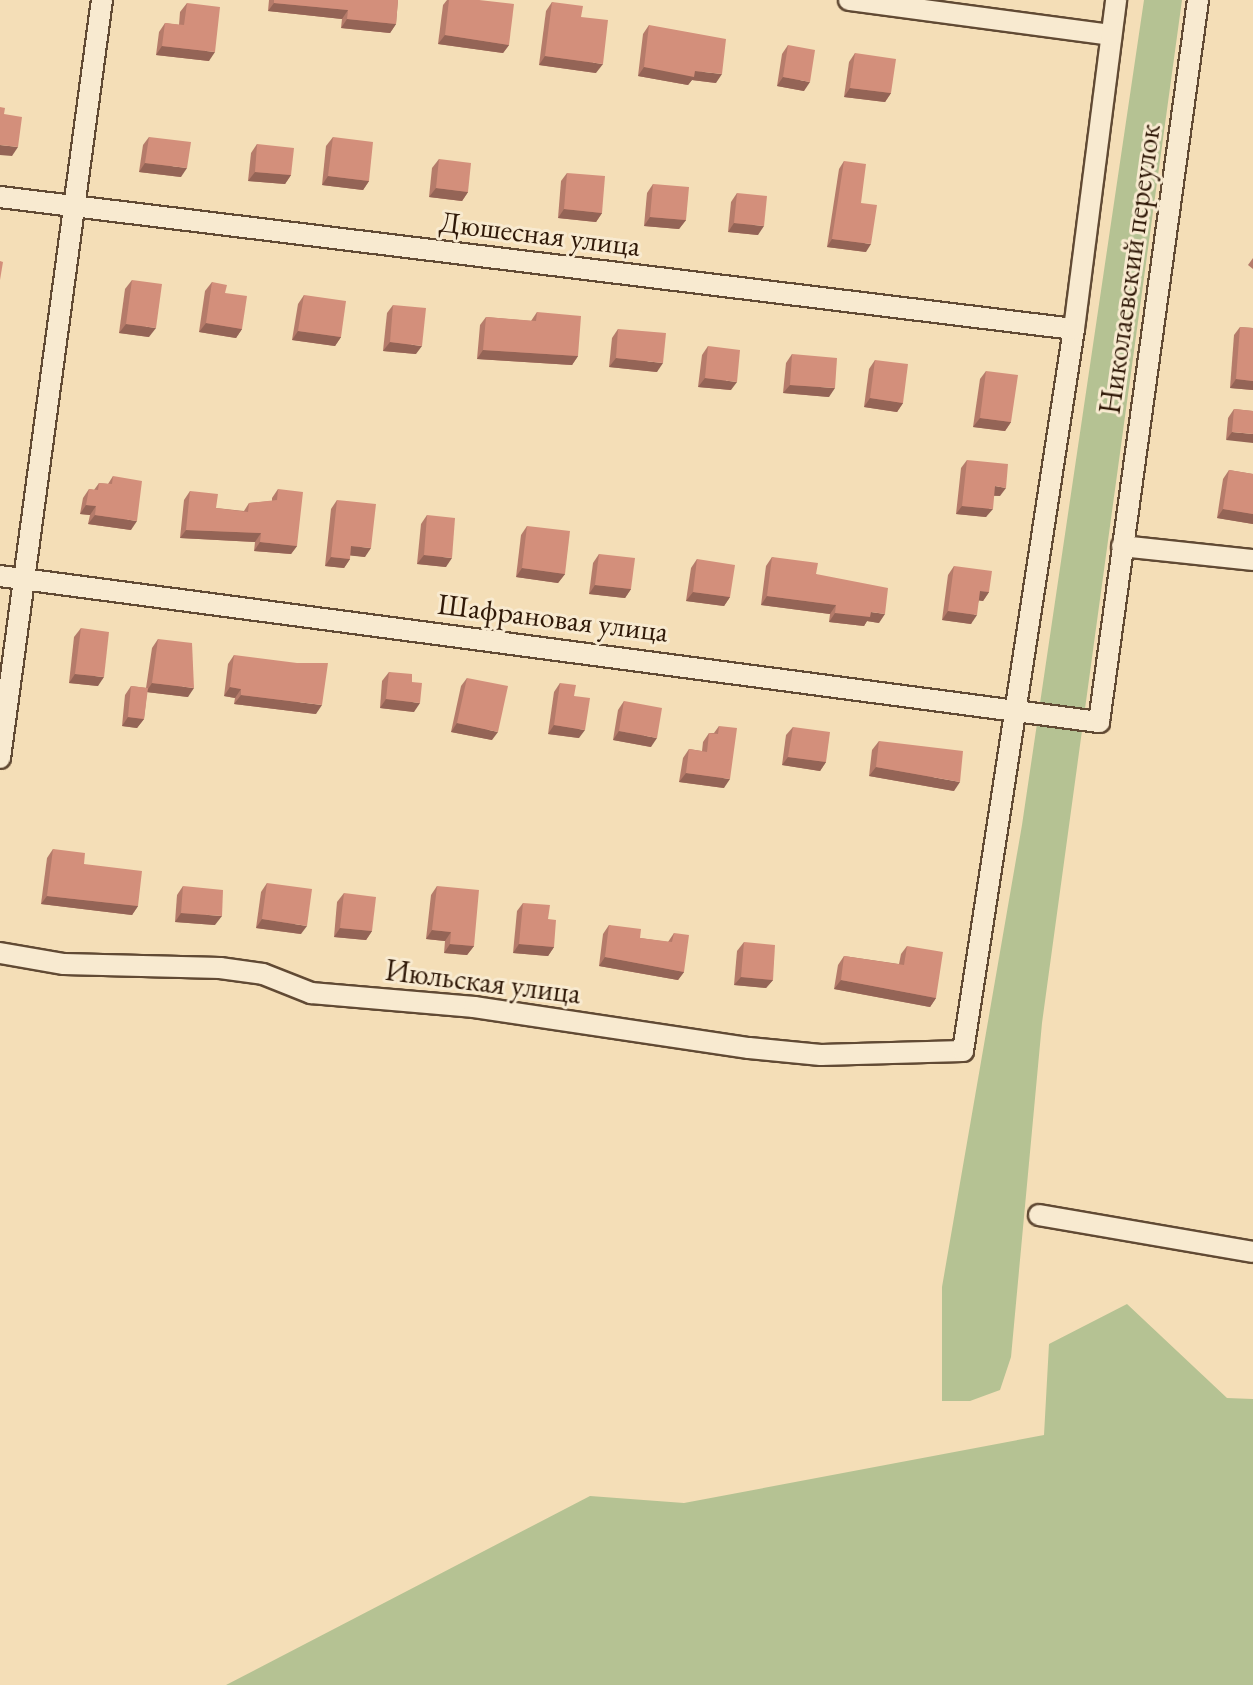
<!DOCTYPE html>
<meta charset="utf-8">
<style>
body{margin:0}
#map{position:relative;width:1253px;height:1685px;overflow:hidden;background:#f4deb7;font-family:"EB Garamond",serif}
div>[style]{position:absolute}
.green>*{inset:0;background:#b5c293}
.roads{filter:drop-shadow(2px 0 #614a34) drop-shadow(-2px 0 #614a34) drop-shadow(0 2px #614a34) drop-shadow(0 -2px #614a34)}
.street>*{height:20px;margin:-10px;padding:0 10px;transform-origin:10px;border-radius:10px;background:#f8ead0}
.wall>*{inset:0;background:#b57b6a}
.shaded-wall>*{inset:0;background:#946456}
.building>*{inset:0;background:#d38f7b}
span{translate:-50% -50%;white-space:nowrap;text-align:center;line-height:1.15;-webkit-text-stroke:6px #f8ead0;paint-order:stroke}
.street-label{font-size:30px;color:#301908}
</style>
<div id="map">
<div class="green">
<i style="clip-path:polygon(1144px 0,1182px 0,1042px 1023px,1011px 1357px,1000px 1390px,970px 1401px,942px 1401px,942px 1287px,1022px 825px)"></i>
<i style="clip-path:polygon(1127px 1304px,1227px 1398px,1253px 1399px,1253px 1685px,226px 1685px,590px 1496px,684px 1503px,1044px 1435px,1049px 1344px)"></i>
</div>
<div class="roads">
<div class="street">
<i style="left:849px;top:0;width:263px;rotate:7.6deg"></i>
<i style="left:0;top:197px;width:1082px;rotate:7.01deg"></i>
<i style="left:1122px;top:546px;width:132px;rotate:6.1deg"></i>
<i style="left:0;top:576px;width:1109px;rotate:7.57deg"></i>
<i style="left:1099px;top:722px;width:729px;rotate:-82.19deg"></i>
<i style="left:0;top:758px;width:765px;rotate:-82.34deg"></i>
<i style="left:0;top:953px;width:65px;rotate:9.8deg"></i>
<i style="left:64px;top:964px;width:156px;rotate:1.5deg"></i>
<i style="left:220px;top:968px;width:43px;rotate:7.9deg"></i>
<i style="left:263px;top:974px;width:52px;rotate:21.6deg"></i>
<i style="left:311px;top:993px;width:164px;rotate:4.9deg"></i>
<i style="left:474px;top:1007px;width:278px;rotate:8.5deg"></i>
<i style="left:749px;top:1048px;width:72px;rotate:5.6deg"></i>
<i style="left:821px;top:1055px;width:142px;rotate:-1.6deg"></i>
<i style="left:963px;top:1051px;width:730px;rotate:-81.26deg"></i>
<i style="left:1074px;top:329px;width:332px;rotate:-82.7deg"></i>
<i style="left:1039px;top:1215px;width:217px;rotate:9.8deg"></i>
</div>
</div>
<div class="wall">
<i style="clip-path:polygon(269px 0,398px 0,396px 24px,390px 33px,341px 28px,342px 19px,268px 11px)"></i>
<i style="clip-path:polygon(447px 0,479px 0,509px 45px,503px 53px,438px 44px,443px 5px)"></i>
<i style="clip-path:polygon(552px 2px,581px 17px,596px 73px,539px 65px,546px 11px)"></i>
<i style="clip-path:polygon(187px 3px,209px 61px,156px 55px,159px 32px,165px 23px,179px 25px,180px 12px)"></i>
<i style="clip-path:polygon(649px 25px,716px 83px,692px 80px,688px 85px,638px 76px,643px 34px)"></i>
<i style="clip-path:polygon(788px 45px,804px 91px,777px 86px,782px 54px)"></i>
<i style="clip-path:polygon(855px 53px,891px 93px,885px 102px,844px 97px,849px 62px)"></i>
<i style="clip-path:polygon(149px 137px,181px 177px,139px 172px,143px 145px)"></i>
<i style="clip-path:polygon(333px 137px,369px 181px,363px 190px,322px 185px,326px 146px)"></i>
<i style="clip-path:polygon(257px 144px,291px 175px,285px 184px,248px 181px,251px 153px)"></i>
<i style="clip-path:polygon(439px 159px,468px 192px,462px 201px,429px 197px,432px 168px)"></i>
<i style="clip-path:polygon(844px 161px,861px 203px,866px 252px,827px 247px,839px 169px)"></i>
<i style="clip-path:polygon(567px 173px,602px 213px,596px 222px,558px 218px,561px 181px)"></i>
<i style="clip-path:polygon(653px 184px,686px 220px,679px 229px,644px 226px,647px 193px)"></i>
<i style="clip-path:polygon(737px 193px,758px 235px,728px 232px,731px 202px)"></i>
<i style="clip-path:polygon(1253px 258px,1253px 269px,1248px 265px)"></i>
<i style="clip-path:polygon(132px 280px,149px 337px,119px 333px,125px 289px)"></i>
<i style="clip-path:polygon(212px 282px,225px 293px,242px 329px,236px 338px,199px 332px,205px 291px)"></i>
<i style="clip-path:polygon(304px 295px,341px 337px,335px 346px,292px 340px,298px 304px)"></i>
<i style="clip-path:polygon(393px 305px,416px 354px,383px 351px,387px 313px)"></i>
<i style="clip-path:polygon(537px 312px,578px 356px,572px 365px,477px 359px,480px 325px,486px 317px,531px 321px)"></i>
<i style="clip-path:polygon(1240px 327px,1253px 328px,1253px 390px,1230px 388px,1234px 335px)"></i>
<i style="clip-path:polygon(618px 329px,657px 372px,609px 367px,612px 338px)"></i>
<i style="clip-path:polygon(708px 346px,731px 390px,698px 387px,702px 355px)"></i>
<i style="clip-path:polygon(792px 354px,829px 397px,783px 393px,786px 363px)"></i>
<i style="clip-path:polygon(875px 360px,903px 403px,897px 412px,864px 407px,869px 369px)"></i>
<i style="clip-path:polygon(986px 371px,1011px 422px,1005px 431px,973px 427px,980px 379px)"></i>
<i style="clip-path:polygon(1234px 409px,1253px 411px,1226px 440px,1228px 418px)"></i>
<i style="clip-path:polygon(967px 460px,1000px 496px,994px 496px,986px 517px,956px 514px,961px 468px)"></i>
<i style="clip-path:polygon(1229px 470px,1253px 474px,1253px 524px,1217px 518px,1223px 479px)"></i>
<i style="clip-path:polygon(113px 476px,131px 530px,88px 524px,90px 515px,80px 514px,83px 498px,89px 489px,94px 490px,99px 483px,108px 484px)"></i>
<i style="clip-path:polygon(278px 489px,297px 546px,291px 554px,254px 551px,255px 542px,180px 538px,184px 500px,190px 491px,216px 508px,244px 511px,249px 503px,272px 501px,272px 498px)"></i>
<i style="clip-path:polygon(337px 500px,365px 557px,350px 555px,350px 559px,344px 568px,325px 566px,331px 509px)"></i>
<i style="clip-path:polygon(427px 515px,446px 567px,417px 564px,421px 524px)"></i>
<i style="clip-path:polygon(527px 526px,565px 574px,558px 583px,516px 577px,521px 535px)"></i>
<i style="clip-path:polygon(599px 554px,631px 589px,625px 598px,589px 594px,593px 563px)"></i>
<i style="clip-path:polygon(772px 557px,816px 574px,879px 623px,867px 621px,864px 626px,829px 622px,830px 614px,761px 605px,766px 566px)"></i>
<i style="clip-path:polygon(697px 559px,730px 597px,724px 606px,686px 601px,691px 568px)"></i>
<i style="clip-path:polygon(954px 566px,989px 592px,983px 601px,979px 600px,971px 624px,942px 620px,948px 575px)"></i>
<i style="clip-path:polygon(81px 628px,98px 686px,69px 683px,74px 637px)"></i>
<i style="clip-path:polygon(158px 639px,188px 697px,147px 692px,144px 719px,137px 728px,122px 726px,125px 695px,131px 686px,146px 688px,152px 648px)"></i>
<i style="clip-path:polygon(234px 655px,316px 714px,234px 704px,235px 698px,224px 696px,228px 664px)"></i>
<i style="clip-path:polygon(389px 672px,412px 682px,414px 712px,380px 708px,382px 681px)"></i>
<i style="clip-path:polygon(467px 678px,492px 740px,451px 732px,461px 686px)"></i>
<i style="clip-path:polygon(560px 683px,574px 696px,579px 738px,548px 734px,554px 692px)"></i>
<i style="clip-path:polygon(624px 701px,651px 747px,613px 740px,618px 710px)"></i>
<i style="clip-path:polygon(719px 726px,724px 788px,679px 782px,683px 758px,689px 749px,702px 751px,703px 742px,709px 733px,714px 733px)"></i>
<i style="clip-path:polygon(793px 727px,826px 762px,820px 771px,782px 765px,786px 735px)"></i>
<i style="clip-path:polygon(879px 741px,954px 791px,869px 776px,872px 750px)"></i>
<i style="clip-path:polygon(53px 849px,84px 864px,138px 906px,132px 915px,41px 904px,47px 858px)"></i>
<i style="clip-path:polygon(267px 883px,301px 934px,256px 928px,261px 892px)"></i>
<i style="clip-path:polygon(183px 886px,215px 925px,175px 922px,177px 895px)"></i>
<i style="clip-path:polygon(437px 886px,474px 946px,467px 955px,444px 953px,445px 941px,426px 939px,431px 895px)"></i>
<i style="clip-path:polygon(344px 893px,372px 931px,366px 940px,334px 937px,337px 902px)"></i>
<i style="clip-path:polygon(523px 903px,548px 919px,554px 947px,548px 956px,513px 953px,517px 911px)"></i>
<i style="clip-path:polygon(609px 925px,640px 938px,668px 942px,674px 933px,684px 972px,678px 980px,599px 966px,603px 934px)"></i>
<i style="clip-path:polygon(744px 942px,773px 980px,766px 988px,734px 985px,737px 951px)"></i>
<i style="clip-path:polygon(907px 946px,936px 998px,930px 1007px,834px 989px,838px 965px,844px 956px,899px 964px,901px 954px)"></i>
</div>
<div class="shaded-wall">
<i style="clip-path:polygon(274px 3px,348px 10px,342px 19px,268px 11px)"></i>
<i style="clip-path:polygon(347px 19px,396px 24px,390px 33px,341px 28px)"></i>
<i style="clip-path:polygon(445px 35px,509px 45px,503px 53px,438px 44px)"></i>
<i style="clip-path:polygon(162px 46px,215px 52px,209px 61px,156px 55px)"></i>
<i style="clip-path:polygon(545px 56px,603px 64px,596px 73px,539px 65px)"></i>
<i style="clip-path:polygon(644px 67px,695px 71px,722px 74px,716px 83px,692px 80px,688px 85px,638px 76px)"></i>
<i style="clip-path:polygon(783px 77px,810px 82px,804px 91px,777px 86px)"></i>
<i style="clip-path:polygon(850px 88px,891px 93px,885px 102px,844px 97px)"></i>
<i style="clip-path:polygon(0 145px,18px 147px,12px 156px,0 155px)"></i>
<i style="clip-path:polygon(145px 163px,187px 168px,181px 177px,139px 172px)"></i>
<i style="clip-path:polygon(255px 172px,291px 175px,285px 184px,248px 181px)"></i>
<i style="clip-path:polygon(328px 176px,369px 181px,363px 190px,322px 185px)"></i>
<i style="clip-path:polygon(436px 188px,468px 192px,462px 201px,429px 197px)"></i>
<i style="clip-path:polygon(564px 209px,602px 213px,596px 222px,558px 218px)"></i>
<i style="clip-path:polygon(650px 217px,686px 220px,679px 229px,644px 226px)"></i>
<i style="clip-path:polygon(734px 223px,764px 226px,758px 235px,728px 232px)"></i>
<i style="clip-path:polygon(832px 239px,871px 244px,866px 252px,827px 247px)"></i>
<i style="clip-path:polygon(206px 323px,242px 329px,236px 338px,199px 332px)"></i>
<i style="clip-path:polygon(126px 324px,156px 328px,149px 337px,119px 333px)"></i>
<i style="clip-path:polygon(298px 331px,341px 337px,335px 346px,292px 340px)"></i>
<i style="clip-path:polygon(390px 342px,422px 346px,416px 354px,383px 351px)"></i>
<i style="clip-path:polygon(483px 350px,578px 356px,572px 365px,477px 359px)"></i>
<i style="clip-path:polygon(616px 358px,663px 363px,657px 372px,609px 367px)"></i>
<i style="clip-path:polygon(705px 378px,737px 382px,731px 390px,698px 387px)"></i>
<i style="clip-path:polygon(1236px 379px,1253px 381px,1253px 390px,1230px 388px)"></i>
<i style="clip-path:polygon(790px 385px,835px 388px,829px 397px,783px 393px)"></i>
<i style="clip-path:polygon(870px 398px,903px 403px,897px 412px,864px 407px)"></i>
<i style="clip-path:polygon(980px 418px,1011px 422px,1005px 431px,973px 427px)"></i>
<i style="clip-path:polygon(1232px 432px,1253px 434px,1253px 443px,1226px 440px)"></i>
<i style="clip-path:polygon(995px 486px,1006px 488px,1000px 496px,989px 495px)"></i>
<i style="clip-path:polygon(86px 505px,96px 506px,90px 515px,80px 514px)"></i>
<i style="clip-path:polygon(962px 506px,993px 509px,986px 517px,956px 514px)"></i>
<i style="clip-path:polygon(1223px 509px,1253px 514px,1253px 524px,1217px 518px)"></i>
<i style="clip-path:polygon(95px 515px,137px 521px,131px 530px,88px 524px)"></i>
<i style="clip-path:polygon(186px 530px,261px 533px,255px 542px,180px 538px)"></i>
<i style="clip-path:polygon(260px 542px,297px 546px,291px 554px,254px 551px)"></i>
<i style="clip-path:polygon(351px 546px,371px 548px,365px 557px,345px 555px)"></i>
<i style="clip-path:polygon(424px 555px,452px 558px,446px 567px,417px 564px)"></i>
<i style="clip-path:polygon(331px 557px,350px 559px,344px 568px,325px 566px)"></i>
<i style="clip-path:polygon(522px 568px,565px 574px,558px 583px,516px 577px)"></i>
<i style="clip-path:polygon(595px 585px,631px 589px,625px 598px,589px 594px)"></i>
<i style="clip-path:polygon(980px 591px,989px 592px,983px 601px,974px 600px)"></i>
<i style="clip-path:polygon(693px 592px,730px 597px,724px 606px,686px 601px)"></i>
<i style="clip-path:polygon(767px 596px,836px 605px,830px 614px,761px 605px)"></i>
<i style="clip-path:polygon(948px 611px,977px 615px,971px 624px,942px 620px)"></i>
<i style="clip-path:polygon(871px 612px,885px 614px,879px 623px,867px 621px,864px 626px,829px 622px,835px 613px)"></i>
<i style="clip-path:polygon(75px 674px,104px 677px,98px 686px,69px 683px)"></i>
<i style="clip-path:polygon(152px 683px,194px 688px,188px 697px,146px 692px)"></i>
<i style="clip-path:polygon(230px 687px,241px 689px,235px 698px,224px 696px)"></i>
<i style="clip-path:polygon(241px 695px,322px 705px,316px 714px,234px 704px)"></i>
<i style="clip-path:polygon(386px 699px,420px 703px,414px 712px,380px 708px)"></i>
<i style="clip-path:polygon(128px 717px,144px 719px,137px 728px,122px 726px)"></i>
<i style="clip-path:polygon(457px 723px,498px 732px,492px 740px,451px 732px)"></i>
<i style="clip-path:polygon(554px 725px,585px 730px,579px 738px,548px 734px)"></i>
<i style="clip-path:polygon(619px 731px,657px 738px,651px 747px,613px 740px)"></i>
<i style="clip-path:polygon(788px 757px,826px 762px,820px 771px,782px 765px)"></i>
<i style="clip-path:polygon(876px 767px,960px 782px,954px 791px,869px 776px)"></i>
<i style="clip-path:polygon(686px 773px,730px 779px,724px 788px,679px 782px)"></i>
<i style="clip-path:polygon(47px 896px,138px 906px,132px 915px,41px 904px)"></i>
<i style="clip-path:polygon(181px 913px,222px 916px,215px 925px,175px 922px)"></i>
<i style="clip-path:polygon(262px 919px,307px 926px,301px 934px,256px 928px)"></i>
<i style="clip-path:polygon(340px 928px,372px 931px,366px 940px,334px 937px)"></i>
<i style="clip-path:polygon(432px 930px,451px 932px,445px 941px,426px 939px)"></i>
<i style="clip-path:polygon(450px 944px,474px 946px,467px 955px,444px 953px)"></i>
<i style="clip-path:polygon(519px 944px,554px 947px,548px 956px,513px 953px)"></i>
<i style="clip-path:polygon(605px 957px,684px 972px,678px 980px,599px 966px)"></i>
<i style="clip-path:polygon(741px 977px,773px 980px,766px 988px,734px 985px)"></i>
<i style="clip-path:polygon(841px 980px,936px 998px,930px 1007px,834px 989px)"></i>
</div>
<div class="building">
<i style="clip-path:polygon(274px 0,398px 0,396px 24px,347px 19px,348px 10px,274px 3px)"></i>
<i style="clip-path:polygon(449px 0,479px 0,514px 4px,509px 45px,445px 35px)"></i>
<i style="clip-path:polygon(552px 2px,583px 6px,581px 17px,608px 20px,603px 64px,545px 56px)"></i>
<i style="clip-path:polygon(187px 3px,220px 7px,215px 52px,162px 46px,165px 23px,184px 25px)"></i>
<i style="clip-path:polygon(649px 25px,726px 39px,722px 74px,695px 71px,694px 77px,644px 67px)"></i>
<i style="clip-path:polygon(788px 45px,815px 50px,810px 82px,783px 77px)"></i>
<i style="clip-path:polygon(855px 53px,896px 59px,891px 93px,850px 88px)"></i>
<i style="clip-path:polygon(0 107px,5px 108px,4px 114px,22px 117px,18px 147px,0 145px)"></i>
<i style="clip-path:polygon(149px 137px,191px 142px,187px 168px,145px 163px)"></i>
<i style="clip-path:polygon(333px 137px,373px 142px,369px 181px,328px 176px)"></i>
<i style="clip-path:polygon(257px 144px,294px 148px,291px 175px,255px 172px)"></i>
<i style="clip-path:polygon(439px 159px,471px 163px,468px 192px,436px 188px)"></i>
<i style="clip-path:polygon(844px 161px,866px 164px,861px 203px,877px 205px,871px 244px,832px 239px)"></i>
<i style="clip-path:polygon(567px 173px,605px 176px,602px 213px,564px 209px)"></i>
<i style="clip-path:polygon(653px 184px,689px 187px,686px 220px,650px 217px)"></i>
<i style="clip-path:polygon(737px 193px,767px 196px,764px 226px,734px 223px)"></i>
<i style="clip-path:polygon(0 261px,3px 262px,0 280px)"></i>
<i style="clip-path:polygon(132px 280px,162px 284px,156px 328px,126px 324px)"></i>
<i style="clip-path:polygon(212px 282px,227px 285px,225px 293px,247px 296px,242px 329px,206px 323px)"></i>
<i style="clip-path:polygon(304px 295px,346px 301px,341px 337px,298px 331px)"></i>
<i style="clip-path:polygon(393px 305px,426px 308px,422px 346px,390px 342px)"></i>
<i style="clip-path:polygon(537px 312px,581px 316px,578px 356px,483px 350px,486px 317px,536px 321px)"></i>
<i style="clip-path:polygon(1240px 327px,1253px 328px,1253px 381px,1236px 379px)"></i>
<i style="clip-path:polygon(618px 329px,666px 333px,663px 363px,616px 358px)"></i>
<i style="clip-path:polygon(708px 346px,740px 350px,737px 382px,705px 378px)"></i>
<i style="clip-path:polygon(792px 354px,837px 358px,835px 388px,790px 385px)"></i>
<i style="clip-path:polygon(875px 360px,908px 364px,903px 403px,870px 398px)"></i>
<i style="clip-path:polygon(986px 371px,1018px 375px,1011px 422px,980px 418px)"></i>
<i style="clip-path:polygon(1234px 409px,1253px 411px,1253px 434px,1232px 432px)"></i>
<i style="clip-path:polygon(967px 460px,1008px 464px,1006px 488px,995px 486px,993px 509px,962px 506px)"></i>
<i style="clip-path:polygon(1229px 470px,1253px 474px,1253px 514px,1223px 509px)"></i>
<i style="clip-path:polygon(113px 476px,142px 481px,137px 521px,95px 515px,96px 506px,86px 505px,89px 489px,98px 490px,99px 483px,112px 484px)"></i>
<i style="clip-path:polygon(278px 489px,303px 492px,297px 546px,260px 542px,261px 533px,186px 530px,190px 491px,218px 494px,216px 508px,248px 512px,249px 503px,277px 500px)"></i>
<i style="clip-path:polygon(337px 500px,376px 504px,371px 548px,351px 546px,350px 559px,331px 557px)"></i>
<i style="clip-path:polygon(427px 515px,455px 518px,452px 558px,424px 555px)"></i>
<i style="clip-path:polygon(527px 526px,570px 531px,565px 574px,522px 568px)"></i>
<i style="clip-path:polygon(599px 554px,635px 558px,631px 589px,595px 585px)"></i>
<i style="clip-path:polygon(772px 557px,818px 563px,816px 574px,888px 588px,885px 614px,871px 612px,870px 617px,835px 613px,836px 605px,767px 596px)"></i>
<i style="clip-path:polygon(697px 559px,735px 565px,730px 597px,693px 592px)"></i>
<i style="clip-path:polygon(954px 566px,992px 571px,989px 592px,980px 591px,977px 615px,948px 611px)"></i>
<i style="clip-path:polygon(81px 628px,109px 632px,104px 677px,75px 674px)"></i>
<i style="clip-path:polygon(158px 639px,192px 643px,194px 688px,152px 683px)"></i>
<i style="clip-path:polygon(234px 655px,297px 663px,328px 663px,322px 705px,241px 695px,241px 689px,230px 687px)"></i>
<i style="clip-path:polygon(389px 672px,412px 674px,412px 682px,422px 683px,420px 703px,386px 699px)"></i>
<i style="clip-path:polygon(467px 678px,508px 686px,498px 732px,457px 723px)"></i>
<i style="clip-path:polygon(560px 683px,576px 685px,574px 696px,590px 698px,585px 730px,554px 725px)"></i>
<i style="clip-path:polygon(131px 686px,148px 688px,144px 719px,128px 717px)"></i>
<i style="clip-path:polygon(624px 701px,662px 708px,657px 738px,619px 731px)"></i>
<i style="clip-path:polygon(719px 726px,737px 728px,730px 779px,686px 773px,689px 749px,707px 752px,709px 733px,718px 734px)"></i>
<i style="clip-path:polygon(793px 727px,830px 732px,826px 762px,788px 757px)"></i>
<i style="clip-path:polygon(879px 741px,963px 751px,960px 782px,876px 767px)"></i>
<i style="clip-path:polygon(53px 849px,85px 853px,84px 864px,142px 871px,138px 906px,47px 896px)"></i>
<i style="clip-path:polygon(267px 883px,312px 889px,307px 926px,262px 919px)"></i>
<i style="clip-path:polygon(183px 886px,223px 890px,222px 916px,181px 913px)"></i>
<i style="clip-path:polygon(437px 886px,479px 890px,474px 946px,450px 944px,451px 932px,432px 930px)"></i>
<i style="clip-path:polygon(344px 893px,376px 897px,372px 931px,340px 928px)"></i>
<i style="clip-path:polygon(523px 903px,550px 905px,548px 919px,556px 920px,554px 947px,519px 944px)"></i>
<i style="clip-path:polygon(609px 925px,641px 929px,640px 938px,672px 942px,674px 933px,689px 935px,684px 972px,605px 957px)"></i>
<i style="clip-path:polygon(744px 942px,775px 945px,773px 980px,741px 977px)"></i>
<i style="clip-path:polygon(907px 946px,943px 952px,936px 998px,841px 980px,844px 956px,904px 965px)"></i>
</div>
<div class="street-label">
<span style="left:540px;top:234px;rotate:7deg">Дюшесная улица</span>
<span style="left:1130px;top:269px;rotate:-82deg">Николаевский переулок</span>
<span style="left:553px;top:618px;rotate:7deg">Шафрановая улица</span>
<span style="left:483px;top:982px;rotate:7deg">Июльская улица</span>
</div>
</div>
